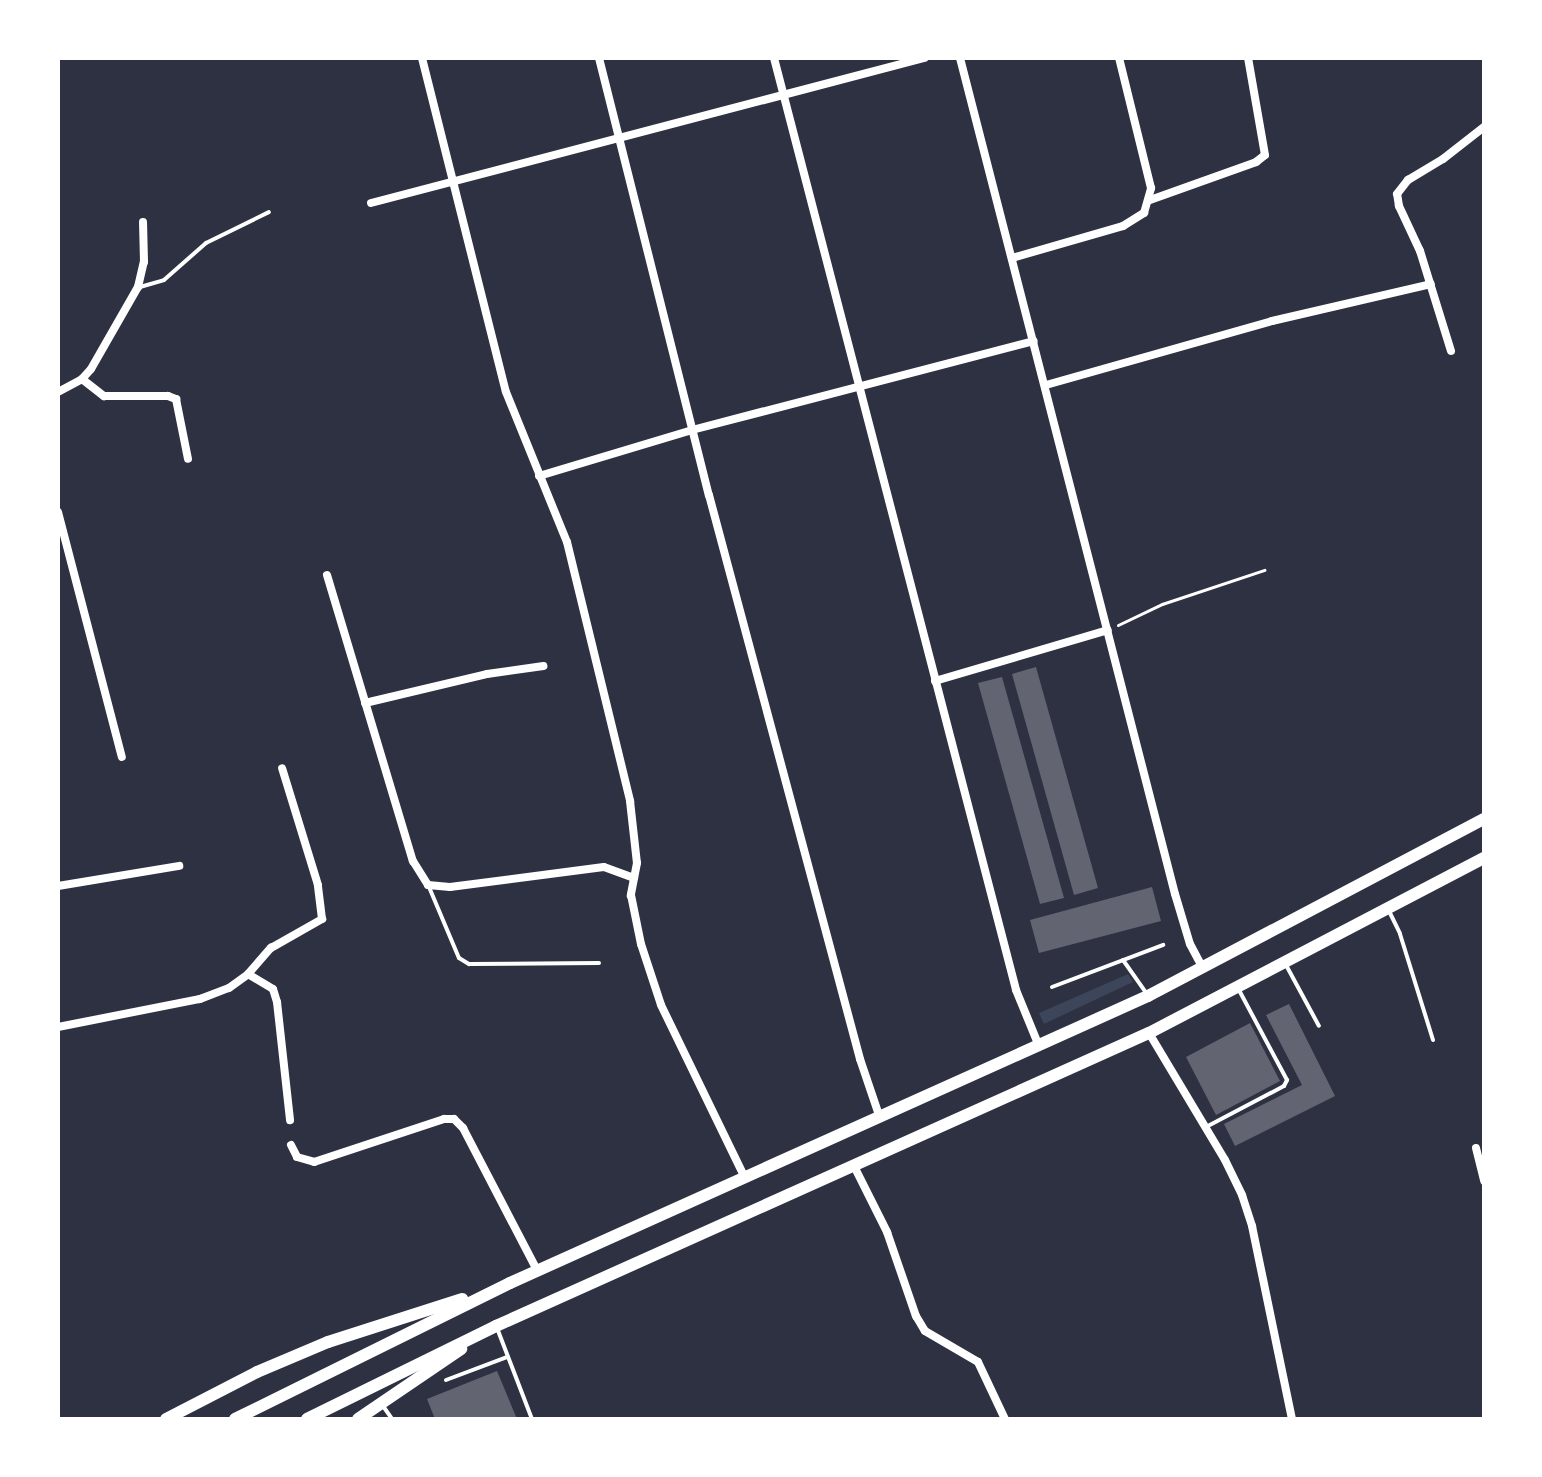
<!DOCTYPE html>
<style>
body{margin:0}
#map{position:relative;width:1542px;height:1477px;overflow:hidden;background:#2d3142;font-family:"Asap Condensed",sans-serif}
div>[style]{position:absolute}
.green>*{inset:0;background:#3c4559}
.building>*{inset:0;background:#626471}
.path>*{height:3px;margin:-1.5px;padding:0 1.5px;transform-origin:1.5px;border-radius:1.5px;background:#fff}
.service>*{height:4px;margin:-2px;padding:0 2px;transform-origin:2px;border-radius:2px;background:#fff}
.minor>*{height:8px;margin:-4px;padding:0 4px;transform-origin:4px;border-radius:4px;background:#fff}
.trunk>*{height:12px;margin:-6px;padding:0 6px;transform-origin:6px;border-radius:6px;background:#fff}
span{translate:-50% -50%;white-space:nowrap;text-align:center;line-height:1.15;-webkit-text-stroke:8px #fff;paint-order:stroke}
.frame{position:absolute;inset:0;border:60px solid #fff;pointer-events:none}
</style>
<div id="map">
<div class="green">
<i style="clip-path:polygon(1128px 974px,1133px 982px,1044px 1024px,1039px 1013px)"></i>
</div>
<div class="building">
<i style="clip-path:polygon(1036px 667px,1098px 888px,1074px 895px,1012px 674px)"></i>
<i style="clip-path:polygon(1002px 677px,1064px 898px,1040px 904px,978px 683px)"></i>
<i style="clip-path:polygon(1152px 887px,1161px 921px,1039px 953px,1030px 920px)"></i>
<i style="clip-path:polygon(1289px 1004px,1335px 1096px,1235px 1146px,1224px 1124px,1302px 1085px,1266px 1015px)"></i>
<i style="clip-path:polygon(1250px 1023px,1280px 1081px,1216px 1115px,1186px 1057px)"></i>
<i style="clip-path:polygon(497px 1371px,517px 1419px,435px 1419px,427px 1399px)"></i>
</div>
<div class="path">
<i style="left:1118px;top:625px;width:49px;rotate:-25.5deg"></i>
<i style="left:1162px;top:604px;width:108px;rotate:-18.4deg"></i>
</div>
<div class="service">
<i style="left:140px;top:287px;width:25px;rotate:-16deg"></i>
<i style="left:164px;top:280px;width:56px;rotate:-41.4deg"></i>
<i style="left:206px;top:243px;width:70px;rotate:-26.2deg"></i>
<i style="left:429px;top:887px;width:77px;rotate:67.1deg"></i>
<i style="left:459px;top:958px;width:12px;rotate:31deg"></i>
<i style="left:469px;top:964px;width:130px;rotate:-0.4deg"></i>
<i style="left:1389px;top:911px;width:25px;rotate:64deg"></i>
<i style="left:1400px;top:934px;width:111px;rotate:72.7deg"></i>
<i style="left:1123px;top:960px;width:42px;rotate:54.8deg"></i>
<i style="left:1286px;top:965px;width:69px;rotate:61.6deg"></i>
<i style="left:1052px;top:987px;width:119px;rotate:-20.7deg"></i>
<i style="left:1206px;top:1127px;width:88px;rotate:-27.7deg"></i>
<i style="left:1284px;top:1086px;width:7px;rotate:-63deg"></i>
<i style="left:1287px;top:1080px;width:102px;rotate:-118.1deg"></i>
<i style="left:497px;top:1328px;width:97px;rotate:69deg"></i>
<i style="left:446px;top:1380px;width:65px;rotate:-20.7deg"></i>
<i style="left:383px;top:1406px;width:16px;rotate:55deg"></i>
</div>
<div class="minor">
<i style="left:422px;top:58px;width:344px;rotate:75.9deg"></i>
<i style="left:506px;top:392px;width:162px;rotate:67.9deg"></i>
<i style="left:567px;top:542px;width:267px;rotate:76.3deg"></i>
<i style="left:630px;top:801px;width:62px;rotate:83.6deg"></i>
<i style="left:637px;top:863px;width:33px;rotate:101deg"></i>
<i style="left:631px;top:895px;width:50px;rotate:78.5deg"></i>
<i style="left:641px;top:944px;width:64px;rotate:71.8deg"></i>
<i style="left:661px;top:1005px;width:192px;rotate:64.1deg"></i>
<i style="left:599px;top:58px;width:451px;rotate:75.9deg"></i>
<i style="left:709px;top:495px;width:584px;rotate:75.01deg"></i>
<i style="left:860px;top:1059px;width:62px;rotate:71.3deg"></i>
<i style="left:774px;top:58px;width:963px;rotate:75.44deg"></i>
<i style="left:1016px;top:990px;width:61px;rotate:67.7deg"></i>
<i style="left:960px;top:58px;width:863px;rotate:75.58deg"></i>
<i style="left:1175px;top:894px;width:52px;rotate:73.3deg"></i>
<i style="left:1190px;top:944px;width:27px;rotate:62deg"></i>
<i style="left:1150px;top:200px;width:113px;rotate:-19.7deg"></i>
<i style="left:1256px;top:162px;width:11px;rotate:-38deg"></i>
<i style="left:1265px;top:155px;width:98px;rotate:-99.9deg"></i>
<i style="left:371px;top:203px;width:572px;rotate:-14.69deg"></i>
<i style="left:1012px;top:258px;width:116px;rotate:-16.1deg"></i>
<i style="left:1123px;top:226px;width:25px;rotate:-32deg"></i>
<i style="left:1144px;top:213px;width:26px;rotate:-74deg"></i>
<i style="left:1151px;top:188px;width:134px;rotate:-103.8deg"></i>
<i style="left:1451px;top:351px;width:105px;rotate:-107.2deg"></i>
<i style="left:1420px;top:251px;width:50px;rotate:-115deg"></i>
<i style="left:1399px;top:206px;width:12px;rotate:-99deg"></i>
<i style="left:1397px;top:194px;width:18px;rotate:-52deg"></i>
<i style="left:1408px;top:180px;width:41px;rotate:-31deg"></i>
<i style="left:1443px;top:159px;width:52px;rotate:-38deg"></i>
<i style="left:82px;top:379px;width:28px;rotate:38deg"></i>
<i style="left:104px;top:396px;width:64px"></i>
<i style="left:168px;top:396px;width:9px;rotate:21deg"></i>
<i style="left:176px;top:399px;width:61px;rotate:78.7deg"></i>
<i style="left:1046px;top:385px;width:235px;rotate:-15.8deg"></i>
<i style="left:1272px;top:321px;width:163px;rotate:-13.1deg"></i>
<i style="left:58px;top:392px;width:27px;rotate:-28deg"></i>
<i style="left:82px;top:379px;width:13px;rotate:-48deg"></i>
<i style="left:91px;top:369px;width:95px;rotate:-60.2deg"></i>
<i style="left:138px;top:287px;width:26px;rotate:-77deg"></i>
<i style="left:144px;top:262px;width:40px;rotate:-91.4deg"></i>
<i style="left:539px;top:476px;width:160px;rotate:-16.7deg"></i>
<i style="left:692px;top:430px;width:353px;rotate:-14.6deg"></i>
<i style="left:58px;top:512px;width:253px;rotate:75.4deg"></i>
<i style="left:327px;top:575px;width:299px;rotate:73.3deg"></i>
<i style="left:413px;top:861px;width:28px;rotate:58deg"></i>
<i style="left:428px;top:885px;width:22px;rotate:5deg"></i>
<i style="left:450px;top:887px;width:155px;rotate:-7.4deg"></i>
<i style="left:604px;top:867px;width:32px;rotate:20deg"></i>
<i style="left:935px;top:681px;width:180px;rotate:-16.4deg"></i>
<i style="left:365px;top:703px;width:125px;rotate:-13.4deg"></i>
<i style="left:487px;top:674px;width:57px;rotate:-8.1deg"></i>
<i style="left:58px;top:886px;width:123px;rotate:-9.4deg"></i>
<i style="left:248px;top:974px;width:29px;rotate:31deg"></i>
<i style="left:273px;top:989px;width:14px;rotate:73deg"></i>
<i style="left:277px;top:1002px;width:119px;rotate:83.7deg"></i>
<i style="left:58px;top:1027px;width:145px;rotate:-11.2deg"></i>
<i style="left:200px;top:999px;width:31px;rotate:-21deg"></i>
<i style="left:229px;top:988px;width:24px;rotate:-36deg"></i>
<i style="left:248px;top:974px;width:35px;rotate:-49deg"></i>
<i style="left:271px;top:948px;width:59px;rotate:-29.6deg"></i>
<i style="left:322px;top:919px;width:34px;rotate:-97deg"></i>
<i style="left:318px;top:885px;width:122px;rotate:-107.1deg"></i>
<i style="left:1149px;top:1033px;width:148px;rotate:59.1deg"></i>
<i style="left:1225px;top:1160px;width:39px;rotate:64deg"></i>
<i style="left:1242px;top:1195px;width:33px;rotate:72deg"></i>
<i style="left:1252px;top:1226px;width:197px;rotate:78.3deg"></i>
<i style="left:291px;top:1145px;width:13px;rotate:63deg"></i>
<i style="left:297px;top:1157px;width:18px;rotate:16deg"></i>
<i style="left:314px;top:1162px;width:137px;rotate:-18.3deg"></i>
<i style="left:444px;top:1119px;width:10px"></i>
<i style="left:454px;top:1119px;width:13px;rotate:45deg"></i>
<i style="left:463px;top:1128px;width:160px;rotate:62.5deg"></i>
<i style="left:1476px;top:1148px;width:34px;rotate:76deg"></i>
<i style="left:855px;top:1168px;width:72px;rotate:63.4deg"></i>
<i style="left:887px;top:1232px;width:89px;rotate:71deg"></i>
<i style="left:916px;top:1316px;width:17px;rotate:59deg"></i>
<i style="left:925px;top:1331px;width:61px;rotate:30.3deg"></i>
<i style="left:978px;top:1362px;width:63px;rotate:64.7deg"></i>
</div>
<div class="trunk">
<i style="left:166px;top:1419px;width:102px;rotate:-27.3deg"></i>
<i style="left:257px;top:1372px;width:77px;rotate:-22.9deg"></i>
<i style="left:328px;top:1342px;width:141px;rotate:-17.8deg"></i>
<i style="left:235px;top:1419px;width:307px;rotate:-26.3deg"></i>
<i style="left:510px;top:1283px;width:700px;rotate:-24.22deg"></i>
<i style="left:1148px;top:996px;width:380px;rotate:-27.8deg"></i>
<i style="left:307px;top:1419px;width:211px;rotate:-26.2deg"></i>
<i style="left:496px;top:1326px;width:716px;rotate:-24.17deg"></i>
<i style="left:1149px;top:1033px;width:378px;rotate:-27.6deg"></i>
<i style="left:358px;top:1419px;width:125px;rotate:-34.2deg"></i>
</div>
<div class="frame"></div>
</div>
